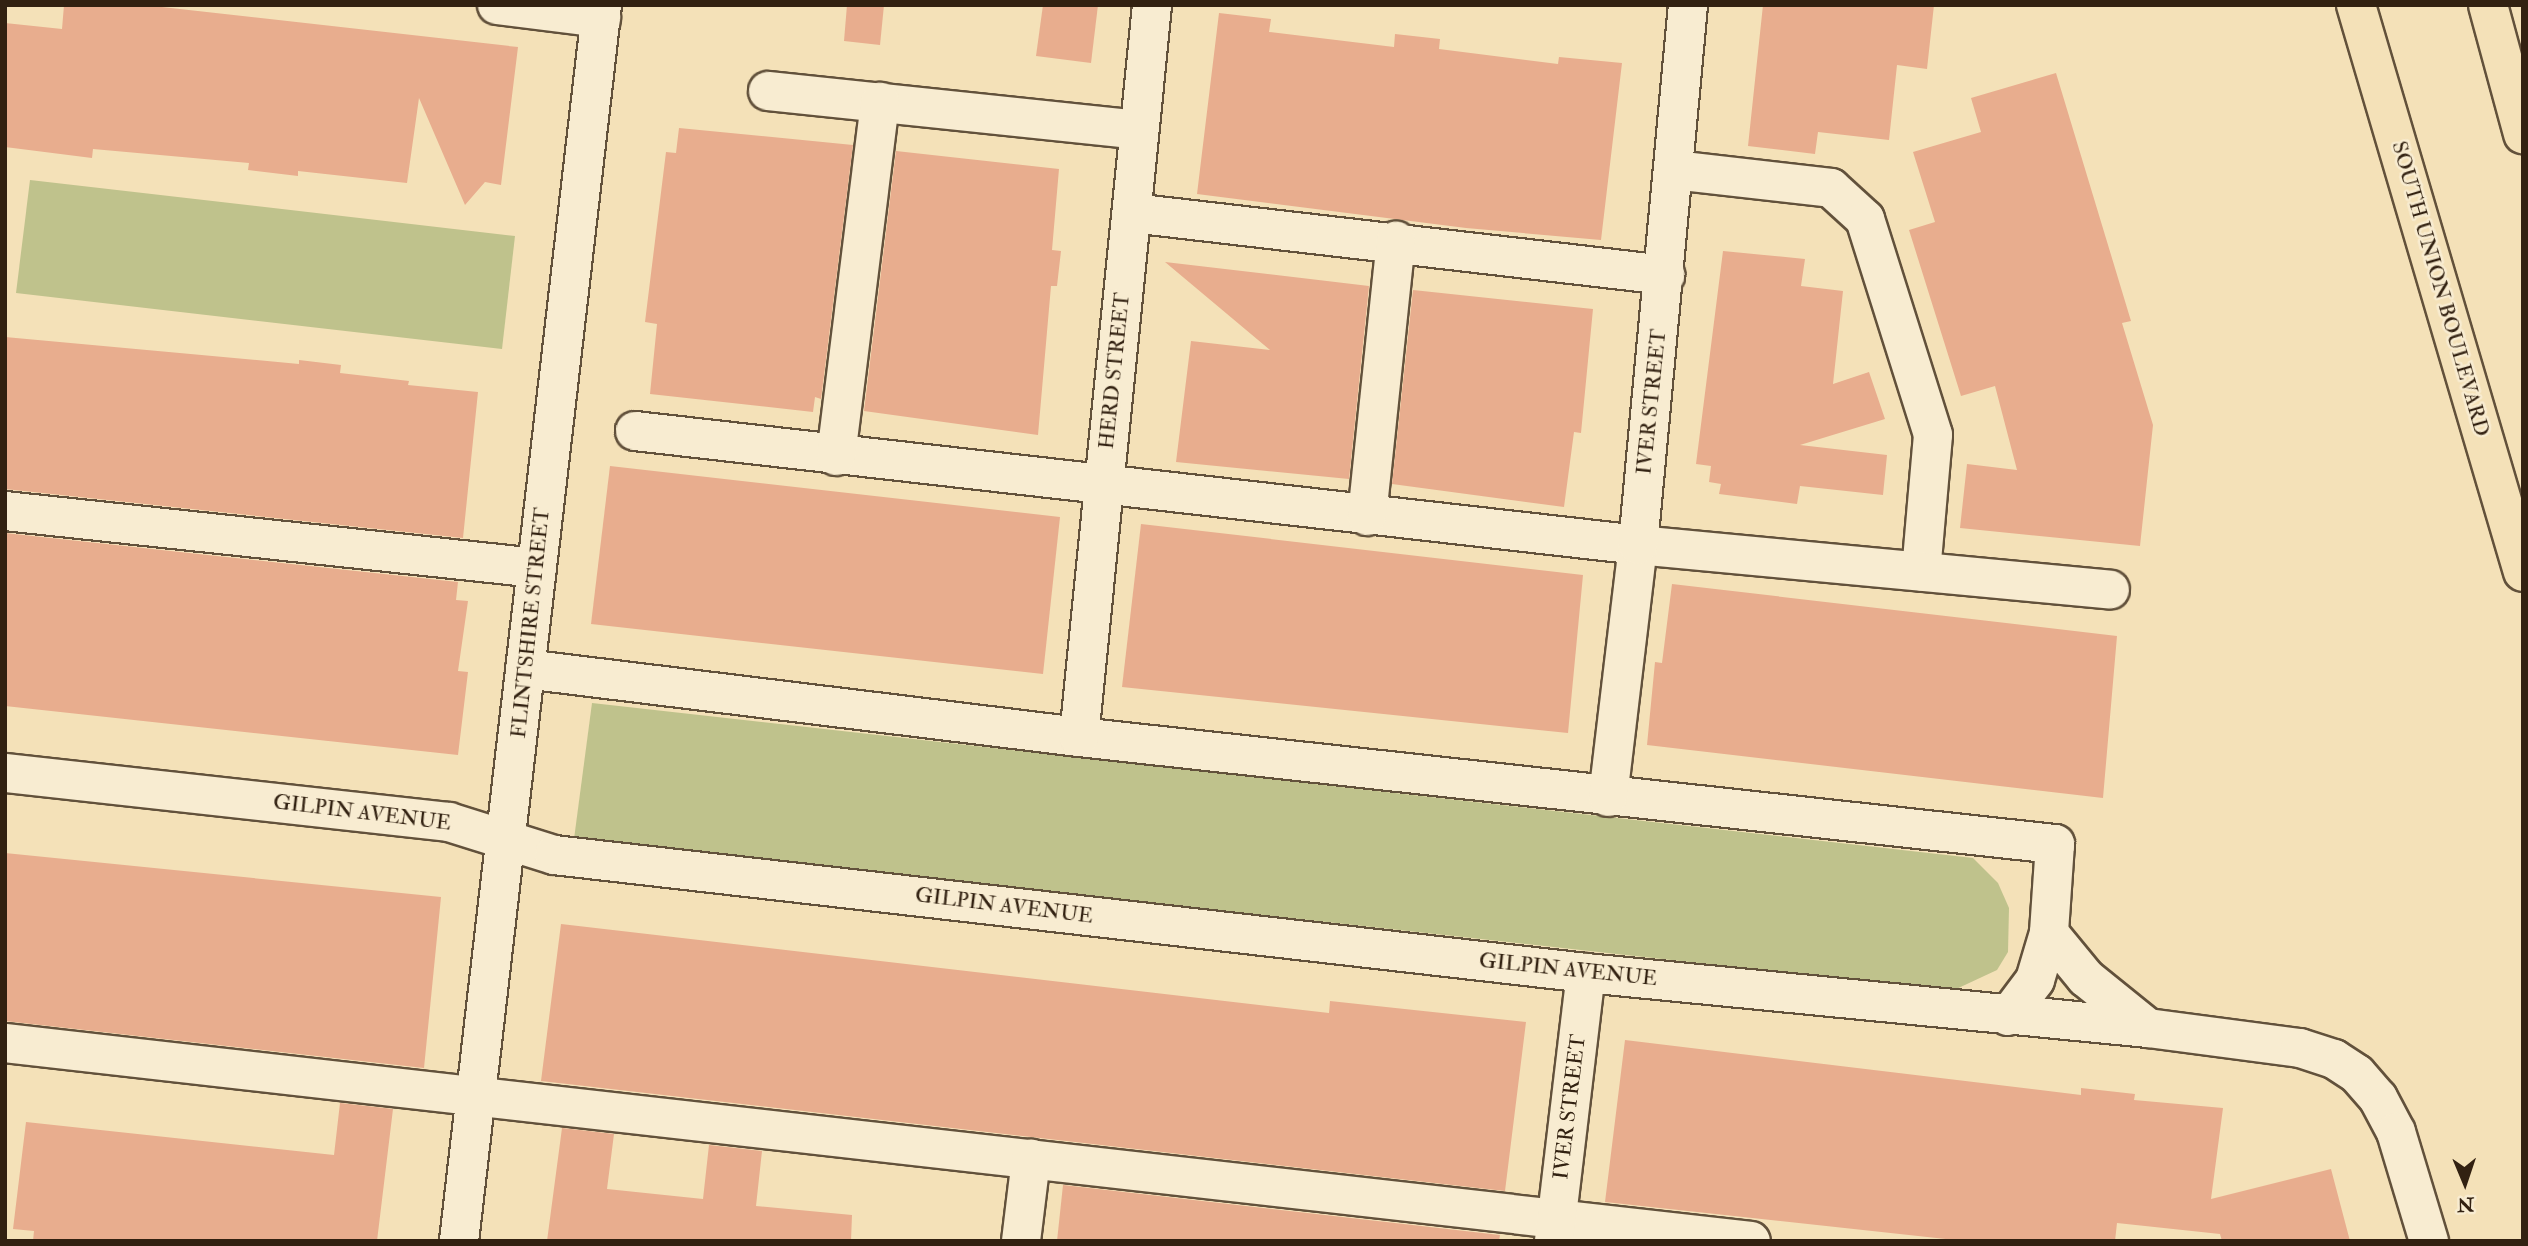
<!DOCTYPE html>
<style>
body{margin:0}
#map{position:relative;width:2528px;height:1246px;overflow:hidden;background:#f4e1b8;font-family:"IM FELL Double Pica",serif}
div>[style]{position:absolute}
.green>*{inset:0;background:#bfc28c}
.building>*{inset:0;background:#e8ad8e}
.roads{filter:drop-shadow(2px 0 #62513b) drop-shadow(-2px 0 #62513b) drop-shadow(0 2px #62513b) drop-shadow(0 -2px #62513b)}
.minor>*{height:38px;margin:-19px;padding:0 19px;transform-origin:19px;border-radius:19px;background:#f8ecd1}
.major>*{height:38px;margin:-19px;padding:0 19px;transform-origin:19px;border-radius:19px;background:#f4e1b8}
span{translate:-50% -50%;white-space:nowrap;text-align:center;line-height:1.15;-webkit-text-stroke:5px #f8ecd1;paint-order:stroke}
.street-label{font-size:21px;color:#322111}
.frame{position:absolute;inset:0;border:7px solid #322111;pointer-events:none}
.north{position:absolute;left:2430px;top:1148px;width:70px;height:70px;-webkit-text-stroke:5px #f8ecd1;paint-order:stroke;rotate:178deg;font-size:19px;font-weight:700;line-height:28px;text-align:center;color:#322111}
.north::after{content:'';display:block;margin:auto;width:24px;height:32px;background:#322111;clip-path:polygon(50% 0,100% 100%,50% 72%,0 100%)}
</style>
<div id="map">
<div class="green">
<i style="clip-path:polygon(30px 180px,515px 236px,502px 349px,16px 293px)"></i>
<i style="clip-path:polygon(592px 703px,1973px 858px,1998px 883px,2009px 908px,2008px 952px,1997px 970px,1952px 991px,574px 839px)"></i>
</div>
<div class="building">
<i style="clip-path:polygon(64px 5px,144px 5px,518px 47px,501px 185px,485px 182px,465px 205px,419px 98px,407px 183px,298px 171px,298px 176px,248px 170px,249px 163px,93px 149px,92px 158px,5px 147px,5px 23px,62px 29px)"></i>
<i style="clip-path:polygon(847px 5px,884px 5px,880px 45px,844px 41px)"></i>
<i style="clip-path:polygon(1043px 5px,1098px 5px,1091px 63px,1036px 56px)"></i>
<i style="clip-path:polygon(1763px 5px,1934px 5px,1927px 69px,1897px 65px,1889px 140px,1818px 132px,1815px 154px,1748px 146px)"></i>
<i style="clip-path:polygon(1219px 13px,1271px 19px,1269px 32px,1394px 47px,1395px 34px,1440px 39px,1439px 49px,1558px 64px,1559px 57px,1622px 63px,1601px 240px,1466px 228px,1197px 194px)"></i>
<i style="clip-path:polygon(2056px 73px,2131px 321px,2122px 323px,2153px 425px,2140px 546px,1960px 528px,1967px 464px,2017px 470px,1995px 386px,1961px 396px,1909px 230px,1935px 222px,1913px 152px,1981px 132px,1971px 98px)"></i>
<i style="clip-path:polygon(679px 128px,853px 145px,821px 399px,815px 397px,813px 412px,650px 394px,657px 324px,645px 322px,666px 152px,676px 153px)"></i>
<i style="clip-path:polygon(896px 151px,1059px 169px,1052px 250px,1061px 251px,1057px 286px,1051px 286px,1038px 435px,864px 411px)"></i>
<i style="clip-path:polygon(1723px 251px,1805px 259px,1801px 286px,1843px 291px,1833px 384px,1869px 372px,1885px 419px,1800px 445px,1887px 455px,1883px 495px,1800px 486px,1797px 504px,1719px 494px,1721px 484px,1709px 482px,1711px 466px,1696px 464px)"></i>
<i style="clip-path:polygon(1165px 262px,1369px 286px,1349px 479px,1176px 462px,1191px 341px,1270px 350px)"></i>
<i style="clip-path:polygon(1413px 290px,1593px 309px,1581px 433px,1574px 432px,1564px 507px,1392px 484px)"></i>
<i style="clip-path:polygon(5px 337px,299px 364px,299px 360px,341px 365px,340px 373px,409px 381px,408px 385px,478px 392px,463px 538px,5px 489px)"></i>
<i style="clip-path:polygon(610px 466px,1060px 517px,1043px 674px,591px 624px)"></i>
<i style="clip-path:polygon(1141px 524px,1583px 575px,1568px 733px,1122px 687px)"></i>
<i style="clip-path:polygon(5px 533px,458px 582px,456px 600px,468px 601px,458px 671px,468px 672px,458px 755px,5px 706px)"></i>
<i style="clip-path:polygon(1672px 584px,2117px 636px,2103px 798px,1647px 745px,1655px 662px,1662px 663px)"></i>
<i style="clip-path:polygon(5px 853px,441px 897px,424px 1068px,5px 1021px)"></i>
<i style="clip-path:polygon(561px 924px,1329px 1013px,1330px 1001px,1526px 1022px,1505px 1191px,541px 1081px)"></i>
<i style="clip-path:polygon(1625px 1040px,2081px 1095px,2081px 1088px,2135px 1094px,2134px 1100px,2223px 1108px,2211px 1199px,2331px 1169px,2350px 1241px,2222px 1241px,2220px 1234px,2117px 1223px,2115px 1241px,1964px 1241px,1605px 1202px)"></i>
<i style="clip-path:polygon(340px 1103px,393px 1109px,377px 1241px,33px 1241px,34px 1231px,13px 1229px,26px 1122px,334px 1155px)"></i>
<i style="clip-path:polygon(562px 1128px,614px 1134px,607px 1189px,703px 1199px,709px 1145px,762px 1151px,756px 1206px,852px 1215px,851px 1241px,547px 1241px)"></i>
<i style="clip-path:polygon(1063px 1185px,1500px 1235px,1499px 1241px,1057px 1241px)"></i>
</div>
<div class="roads">
<div class="minor">
<i style="left:497px;top:5px;width:105px;rotate:7.1deg"></i>
<i style="left:768px;top:91px;width:373px;rotate:6deg"></i>
<i style="left:1674px;top:170px;width:158px;rotate:6.5deg"></i>
<i style="left:1831px;top:188px;width:46px;rotate:42.4deg"></i>
<i style="left:1865px;top:219px;width:226px;rotate:72.5deg"></i>
<i style="left:1933px;top:435px;width:137px;rotate:95deg"></i>
<i style="left:1132px;top:213px;width:537px;rotate:6.63deg"></i>
<i style="left:635px;top:431px;width:1009px;rotate:6.48deg"></i>
<i style="left:1638px;top:545px;width:474px;rotate:5.4deg"></i>
<i style="left:836px;top:456px;width:357px;rotate:-82.9deg"></i>
<i style="left:5px;top:511px;width:535px;rotate:6.12deg"></i>
<i style="left:1367px;top:516px;width:277px;rotate:-84deg"></i>
<i style="left:525px;top:669px;width:558px;rotate:7deg"></i>
<i style="left:1079px;top:737px;width:982px;rotate:6.26deg"></i>
<i style="left:2055px;top:844px;width:89px;rotate:93.9deg"></i>
<i style="left:2049px;top:933px;width:49px;rotate:106.6deg"></i>
<i style="left:2035px;top:980px;width:45px;rotate:126.9deg"></i>
<i style="left:1079px;top:737px;width:736px;rotate:-84.3deg"></i>
<i style="left:5px;top:773px;width:447px;rotate:6.3deg"></i>
<i style="left:449px;top:822px;width:110px;rotate:17.4deg"></i>
<i style="left:554px;top:855px;width:1039px;rotate:6.52deg"></i>
<i style="left:1586px;top:973px;width:565px;rotate:5.59deg"></i>
<i style="left:2148px;top:1028px;width:153px;rotate:7.5deg"></i>
<i style="left:2300px;top:1048px;width:36px;rotate:18deg"></i>
<i style="left:2334px;top:1059px;width:27px;rotate:33deg"></i>
<i style="left:2357px;top:1074px;width:32px;rotate:49deg"></i>
<i style="left:2378px;top:1098px;width:38px;rotate:62deg"></i>
<i style="left:2396px;top:1132px;width:114px;rotate:73.2deg"></i>
<i style="left:1608px;top:797px;width:254px;rotate:-83.2deg"></i>
<i style="left:1638px;top:545px;width:542px;rotate:-84.71deg"></i>
<i style="left:2049px;top:933px;width:58px;rotate:50.6deg"></i>
<i style="left:2086px;top:978px;width:80px;rotate:38.9deg"></i>
<i style="left:5px;top:1043px;width:1757px;rotate:6.47deg"></i>
<i style="left:459px;top:1241px;width:1244px;rotate:-83.4deg"></i>
<i style="left:1021px;top:1241px;width:83px;rotate:-83deg"></i>
<i style="left:1554px;top:1241px;width:270px;rotate:-83.2deg"></i>
</div>
<div class="major">
<i style="left:2356px;top:5px;width:591px;rotate:73.59deg"></i>
<i style="left:2488px;top:5px;width:134px;rotate:74.8deg"></i>
</div>
</div>
<div class="street-label">
<span style="left:2440px;top:289px;rotate:74deg">SOUTH UNION BOULEVARD</span>
<span style="left:1115px;top:371px;rotate:-84deg">HERD STREET</span>
<span style="left:1652px;top:402px;rotate:-84deg">IVER STREET</span>
<span style="left:531px;top:623px;rotate:-84deg">FLINTSHIRE STREET</span>
<span style="left:362px;top:813px;rotate:7deg">GILPIN AVENUE</span>
<span style="left:1004px;top:906px;rotate:7deg">GILPIN AVENUE</span>
<span style="left:1568px;top:970px;rotate:6deg">GILPIN AVENUE</span>
<span style="left:1570px;top:1107px;rotate:-83deg">IVER STREET</span>
</div>
<div class="frame"></div>
<div class="north">N</div>
</div>
